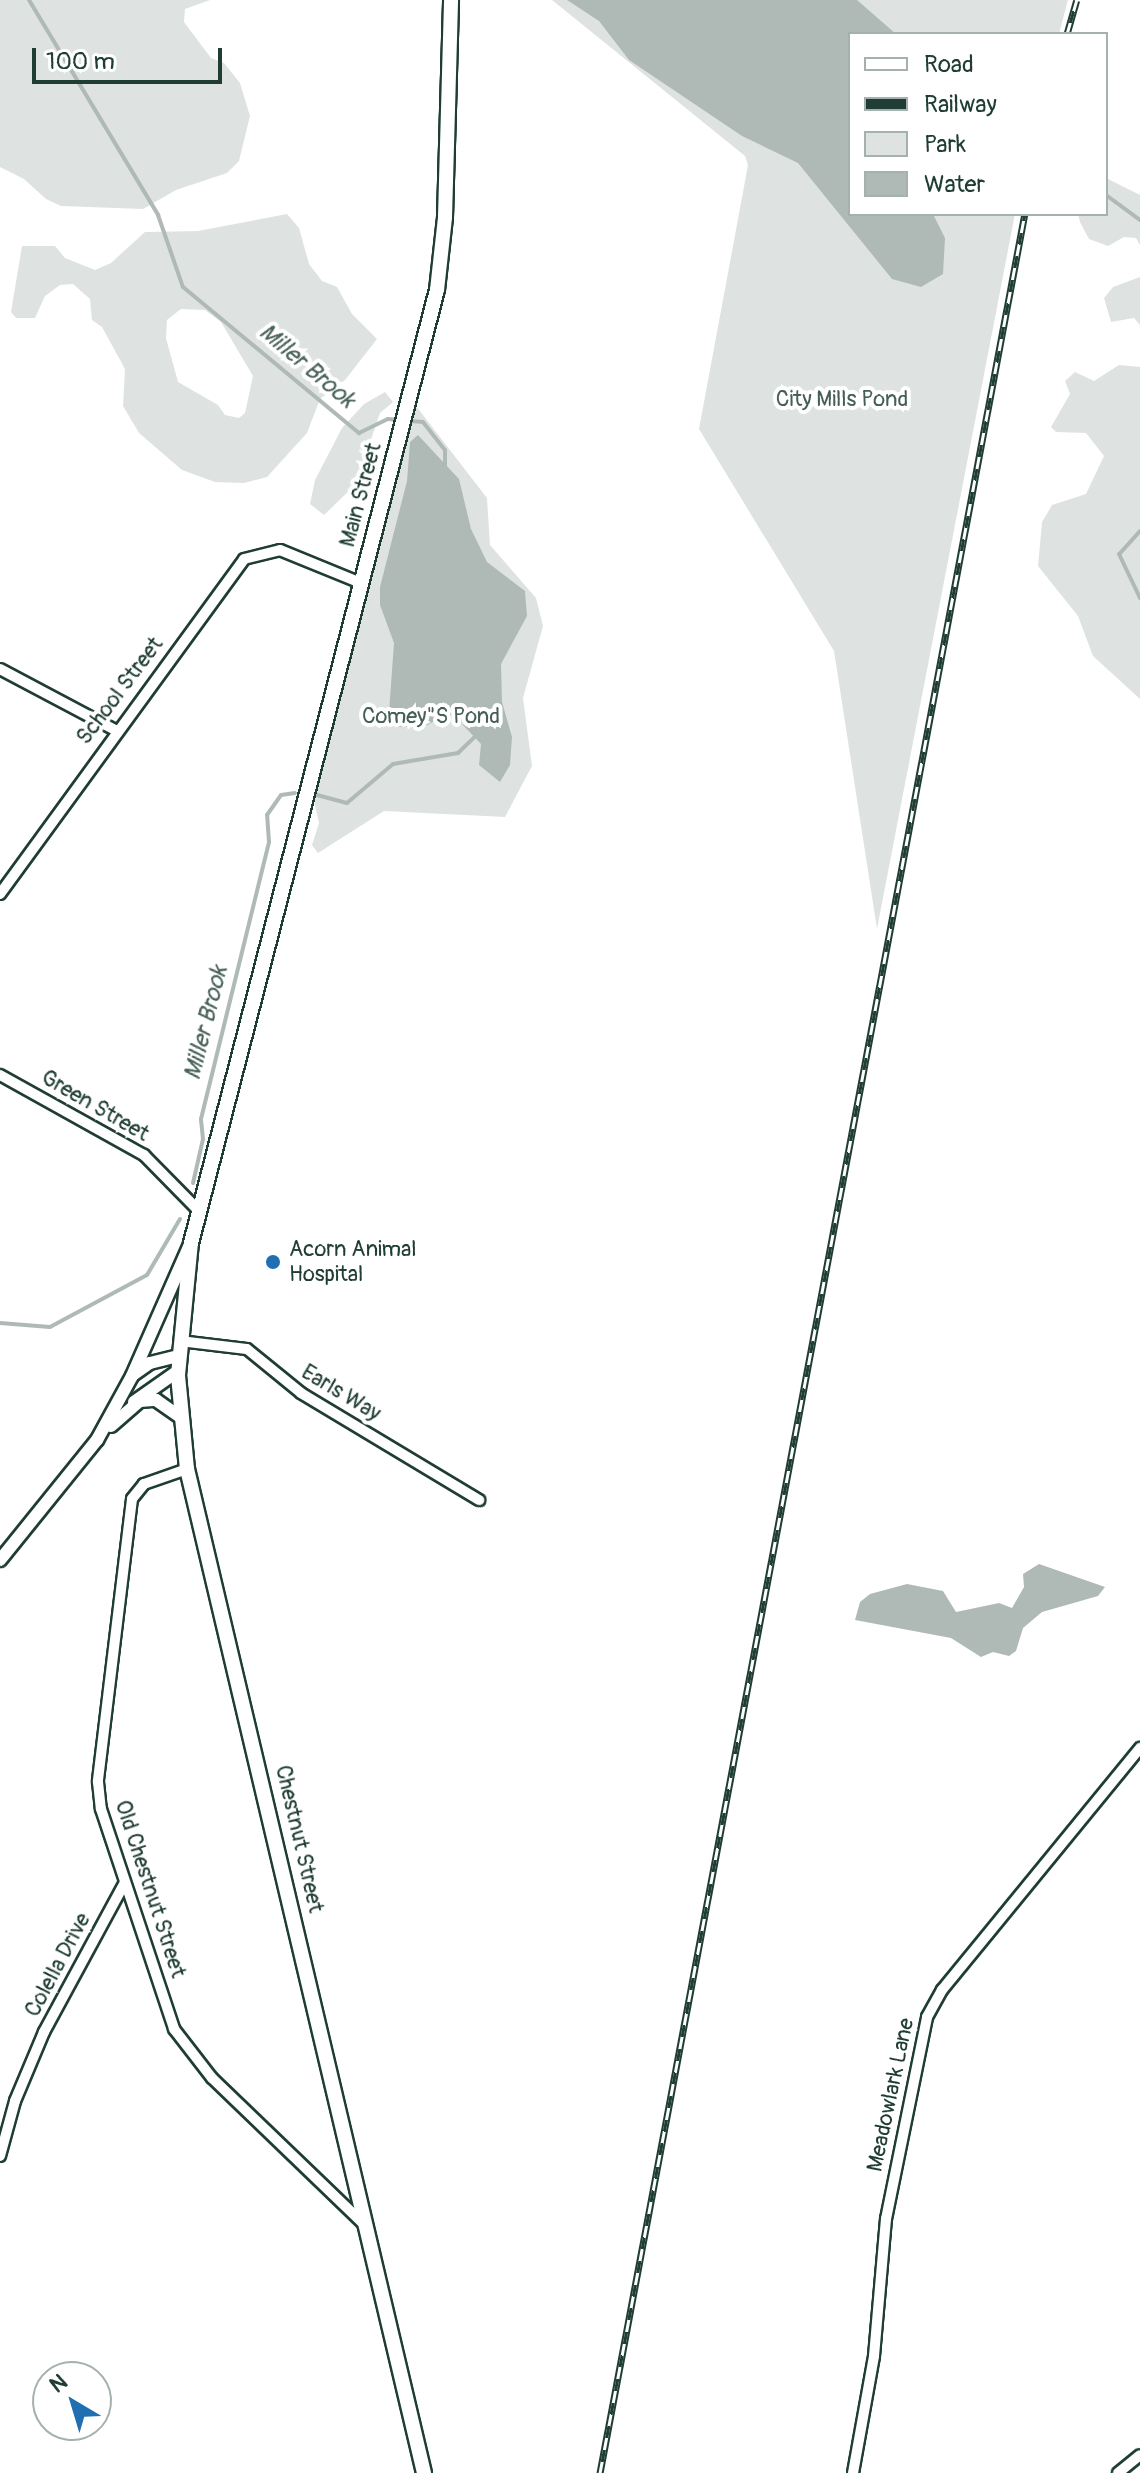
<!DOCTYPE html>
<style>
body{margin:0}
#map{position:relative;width:1140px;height:2473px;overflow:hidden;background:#fff;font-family:Pangolin,sans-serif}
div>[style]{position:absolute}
.green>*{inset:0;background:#dee3e2}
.water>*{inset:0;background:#afbab7}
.stream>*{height:4px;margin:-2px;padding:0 2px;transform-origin:2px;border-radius:2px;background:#afbab7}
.roads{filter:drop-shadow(2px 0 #1f3d34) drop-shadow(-2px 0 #1f3d34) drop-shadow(0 2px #1f3d34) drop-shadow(0 -2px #1f3d34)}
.minor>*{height:10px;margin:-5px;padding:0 5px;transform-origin:5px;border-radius:5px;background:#fff}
.tertiary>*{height:12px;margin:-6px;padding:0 6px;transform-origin:6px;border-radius:6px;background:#fff}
.secondary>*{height:14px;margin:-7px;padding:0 7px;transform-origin:7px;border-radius:7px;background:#fff}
.rail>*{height:7px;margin-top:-3.5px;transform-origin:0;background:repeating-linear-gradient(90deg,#fff 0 12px,#1f3d34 0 24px);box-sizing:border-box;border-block:2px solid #1f3d34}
.dots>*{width:22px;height:22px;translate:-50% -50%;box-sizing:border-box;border:4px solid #fff;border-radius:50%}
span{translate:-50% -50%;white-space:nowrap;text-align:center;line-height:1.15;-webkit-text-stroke:8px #fff;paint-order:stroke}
.park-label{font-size:22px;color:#455e57}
.street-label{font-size:22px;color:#1f3d34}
.poi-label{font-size:22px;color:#1f3d34}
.left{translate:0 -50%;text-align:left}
.water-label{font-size:24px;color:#4a625b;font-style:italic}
.legend{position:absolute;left:848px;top:32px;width:260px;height:184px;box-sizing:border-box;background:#fff;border:2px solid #a5b1ae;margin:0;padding:10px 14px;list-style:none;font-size:24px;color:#1f3d34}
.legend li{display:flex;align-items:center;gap:16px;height:40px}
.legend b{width:40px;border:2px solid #a5b1ae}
.north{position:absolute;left:32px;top:2361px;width:80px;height:80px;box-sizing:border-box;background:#fff;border:2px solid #a5b1ae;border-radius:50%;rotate:322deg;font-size:22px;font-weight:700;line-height:32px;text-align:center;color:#1f3d34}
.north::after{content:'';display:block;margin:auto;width:28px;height:36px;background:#1f6fb2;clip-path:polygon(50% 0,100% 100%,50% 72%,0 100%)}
.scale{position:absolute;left:32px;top:48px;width:190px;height:36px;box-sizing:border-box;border:4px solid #1f3d34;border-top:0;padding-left:10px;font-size:24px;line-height:28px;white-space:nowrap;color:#1f3d34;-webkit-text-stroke:6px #fff;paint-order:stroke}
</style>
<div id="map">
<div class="green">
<i style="clip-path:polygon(0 0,210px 0,185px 9px,184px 22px,211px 58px,224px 63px,240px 83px,250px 116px,239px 161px,227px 173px,176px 190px,143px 209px,61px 206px,46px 199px,24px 179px,0 167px)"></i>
<i style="clip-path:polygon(552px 0,1068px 0,1059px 34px,850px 34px,850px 214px,1015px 214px,877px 929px,834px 651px,699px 429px,748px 165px,745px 156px)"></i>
<i style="clip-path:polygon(1106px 178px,1140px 195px,1140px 245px,1136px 238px,1124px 237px,1108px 246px,1089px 239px,1080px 222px,1078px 214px,1106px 214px)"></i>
<i style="clip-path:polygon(evenodd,287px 214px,299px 228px,309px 264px,322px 281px,337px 287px,352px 314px,377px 339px,345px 380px,320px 399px,307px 433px,267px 477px,244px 483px,215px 482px,182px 470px,139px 433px,123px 406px,125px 369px,102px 327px,92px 320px,90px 299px,73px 284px,60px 285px,45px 296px,35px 318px,16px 318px,11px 312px,22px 246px,55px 246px,65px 258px,95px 270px,111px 263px,145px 232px,198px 231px,287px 214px,181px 309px,205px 310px,221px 322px,253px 376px,245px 413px,239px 418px,225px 415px,218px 405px,178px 382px,166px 338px,167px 320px,181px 309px)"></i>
<i style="clip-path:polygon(1140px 277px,1140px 325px,1134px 318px,1111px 322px,1104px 298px,1113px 287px)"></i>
<i style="clip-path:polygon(1119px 365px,1140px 367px,1140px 699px,1093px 656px,1078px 616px,1038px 566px,1042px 522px,1052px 505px,1086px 494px,1104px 456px,1086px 433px,1056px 432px,1051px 427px,1070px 394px,1065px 381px,1075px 372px,1094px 381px)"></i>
<i style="clip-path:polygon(385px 392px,393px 402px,380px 413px,356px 484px,324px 515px,310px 504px,315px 480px,342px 428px,364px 404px)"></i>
<i style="clip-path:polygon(416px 406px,487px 498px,490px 545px,536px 598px,543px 626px,523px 698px,532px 766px,505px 817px,384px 811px,318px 853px,312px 845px,319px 823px,312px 791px)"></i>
</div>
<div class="water">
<i style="clip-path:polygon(567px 0,857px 0,896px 34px,850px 34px,850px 214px,933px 214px,945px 238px,943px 274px,921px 287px,892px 279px,798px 163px,742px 136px,629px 60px,599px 21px)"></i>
<i style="clip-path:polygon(418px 435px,459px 479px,471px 529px,487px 562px,525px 591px,527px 616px,501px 664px,502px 702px,512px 737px,510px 765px,500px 782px,479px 765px,481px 744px,461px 723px,443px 716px,424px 727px,398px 727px,389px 712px,394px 643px,380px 605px,380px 587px,407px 481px,410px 442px)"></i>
<i style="clip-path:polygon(1039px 1564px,1105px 1587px,1098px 1596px,1042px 1612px,1023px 1628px,1016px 1651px,1009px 1656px,993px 1652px,981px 1657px,951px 1638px,855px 1620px,860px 1602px,870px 1594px,907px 1584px,943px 1591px,956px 1612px,999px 1603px,1012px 1608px,1024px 1587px,1023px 1574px)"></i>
</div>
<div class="stream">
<i style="left:29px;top:0;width:251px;rotate:59deg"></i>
<i style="left:158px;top:215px;width:76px;rotate:70.9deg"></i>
<i style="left:183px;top:287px;width:229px;rotate:39.7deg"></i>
<i style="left:359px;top:433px;width:32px;rotate:-26deg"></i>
<i style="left:388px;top:419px;width:35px;rotate:5deg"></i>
<i style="left:423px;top:422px;width:36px;rotate:52deg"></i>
<i style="left:445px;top:450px;width:18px;rotate:90deg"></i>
<i style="left:1106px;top:195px;width:42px;rotate:36.3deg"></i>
<i style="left:1140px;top:531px;width:31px;rotate:132deg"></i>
<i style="left:1119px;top:554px;width:49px;rotate:64.5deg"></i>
<i style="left:317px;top:795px;width:31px;rotate:15deg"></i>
<i style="left:347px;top:803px;width:60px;rotate:-40.3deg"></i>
<i style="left:393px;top:764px;width:66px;rotate:-9.6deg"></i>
<i style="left:458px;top:753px;width:29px;rotate:-44deg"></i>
<i style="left:193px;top:1183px;width:45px;rotate:-77.2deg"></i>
<i style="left:203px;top:1139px;width:20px;rotate:-96deg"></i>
<i style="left:201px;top:1119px;width:285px;rotate:-76.2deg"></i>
<i style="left:269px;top:842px;width:27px;rotate:-94deg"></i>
<i style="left:267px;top:815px;width:24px;rotate:-55deg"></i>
<i style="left:281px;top:795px;width:14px;rotate:-8deg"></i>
<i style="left:0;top:1323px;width:50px;rotate:4.6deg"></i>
<i style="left:50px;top:1327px;width:110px;rotate:-28.2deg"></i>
<i style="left:147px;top:1275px;width:65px;rotate:-59.5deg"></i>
</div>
<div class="roads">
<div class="minor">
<i style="left:0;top:669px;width:130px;rotate:27.9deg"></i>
<i style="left:0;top:894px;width:414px;rotate:-53.9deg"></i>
<i style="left:244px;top:559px;width:37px;rotate:-14deg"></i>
<i style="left:280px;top:550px;width:87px;rotate:22.2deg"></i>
<i style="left:0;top:1075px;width:165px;rotate:29.1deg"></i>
<i style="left:144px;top:1155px;width:80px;rotate:45.5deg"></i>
<i style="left:180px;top:1341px;width:67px;rotate:6.8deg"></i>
<i style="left:247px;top:1349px;width:70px;rotate:39.2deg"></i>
<i style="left:301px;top:1393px;width:208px;rotate:31deg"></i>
<i style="left:187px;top:1469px;width:46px;rotate:160.8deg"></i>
<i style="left:144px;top:1484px;width:19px;rotate:129deg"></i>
<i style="left:132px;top:1499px;width:285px;rotate:96.9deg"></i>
<i style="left:98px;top:1782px;width:27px;rotate:84deg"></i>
<i style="left:101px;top:1809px;width:232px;rotate:71.6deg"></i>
<i style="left:174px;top:2029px;width:62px;rotate:52.2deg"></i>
<i style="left:212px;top:2078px;width:214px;rotate:43.9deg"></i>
<i style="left:0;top:2156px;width:57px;rotate:-74.7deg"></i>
<i style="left:15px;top:2101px;width:75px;rotate:-67.2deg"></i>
<i style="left:44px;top:2032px;width:168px;rotate:-61.6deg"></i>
<i style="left:853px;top:2473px;width:119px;rotate:-79.8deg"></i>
<i style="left:874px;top:2356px;width:138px;rotate:-85deg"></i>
<i style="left:886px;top:2219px;width:206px;rotate:-78.5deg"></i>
<i style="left:927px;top:2017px;width:31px;rotate:-61deg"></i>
<i style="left:942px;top:1990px;width:313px;rotate:-50.7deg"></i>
<i style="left:1118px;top:2473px;width:28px;rotate:-39deg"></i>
</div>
<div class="tertiary">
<i style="left:134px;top:1374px;width:19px;rotate:-35deg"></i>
<i style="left:150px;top:1363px;width:29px;rotate:-14deg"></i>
<i style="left:134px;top:1402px;width:54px;rotate:-35.2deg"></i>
<i style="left:111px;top:1426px;width:38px;rotate:-41deg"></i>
<i style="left:140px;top:1401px;width:16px;rotate:-4deg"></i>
<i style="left:156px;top:1400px;width:28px;rotate:35deg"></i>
<i style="left:0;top:1560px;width:154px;rotate:-51.1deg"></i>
<i style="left:97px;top:1440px;width:73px;rotate:-61.3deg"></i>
<i style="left:132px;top:1376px;width:141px;rotate:-66.2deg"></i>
</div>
<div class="secondary">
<i style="left:424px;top:2473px;width:1032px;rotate:-103.28deg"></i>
<i style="left:187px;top:1469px;width:94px;rotate:-95.5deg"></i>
<i style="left:178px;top:1375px;width:133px;rotate:-84.4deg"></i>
<i style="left:191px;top:1243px;width:984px;rotate:-75.53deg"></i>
<i style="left:437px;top:290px;width:73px;rotate:-83.7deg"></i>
<i style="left:445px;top:217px;width:217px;rotate:-88.4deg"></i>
</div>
</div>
<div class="rail">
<i style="left:1067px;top:34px;width:35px;rotate:-74deg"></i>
<i style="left:600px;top:2473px;width:2299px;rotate:-79.35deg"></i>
</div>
<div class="dots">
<i style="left:273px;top:1262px;background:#1f6fb2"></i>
</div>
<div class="park-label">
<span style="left:842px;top:400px">City Mills Pond</span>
<span style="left:431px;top:717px">Comey"S Pond</span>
</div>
<div class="street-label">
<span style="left:361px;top:495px;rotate:-75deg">Main Street</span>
<span style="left:120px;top:691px;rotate:-53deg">School Street</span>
<span style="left:95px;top:1106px;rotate:30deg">Green Street</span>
<span style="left:341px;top:1393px;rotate:31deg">Earls Way</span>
<span style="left:299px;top:1839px;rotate:77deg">Chestnut Street</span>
<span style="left:150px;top:1889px;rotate:72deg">Old Chestnut Street</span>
<span style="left:58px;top:1965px;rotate:-62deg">Colella Drive</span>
<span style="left:891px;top:2095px;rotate:-78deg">Meadowlark Lane</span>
</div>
<div class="poi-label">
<span class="left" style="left:289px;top:1262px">Acorn Animal<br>Hospital</span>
</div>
<div class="water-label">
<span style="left:307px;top:366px;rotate:40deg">Miller Brook</span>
<span style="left:206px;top:1023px;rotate:-76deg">Miller Brook</span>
</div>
<ul class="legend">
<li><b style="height:10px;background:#fff"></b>Road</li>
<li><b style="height:10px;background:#1f3d34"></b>Railway</li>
<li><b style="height:22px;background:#dee3e2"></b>Park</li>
<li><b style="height:22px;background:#afbab7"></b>Water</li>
</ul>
<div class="north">N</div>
<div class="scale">100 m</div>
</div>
